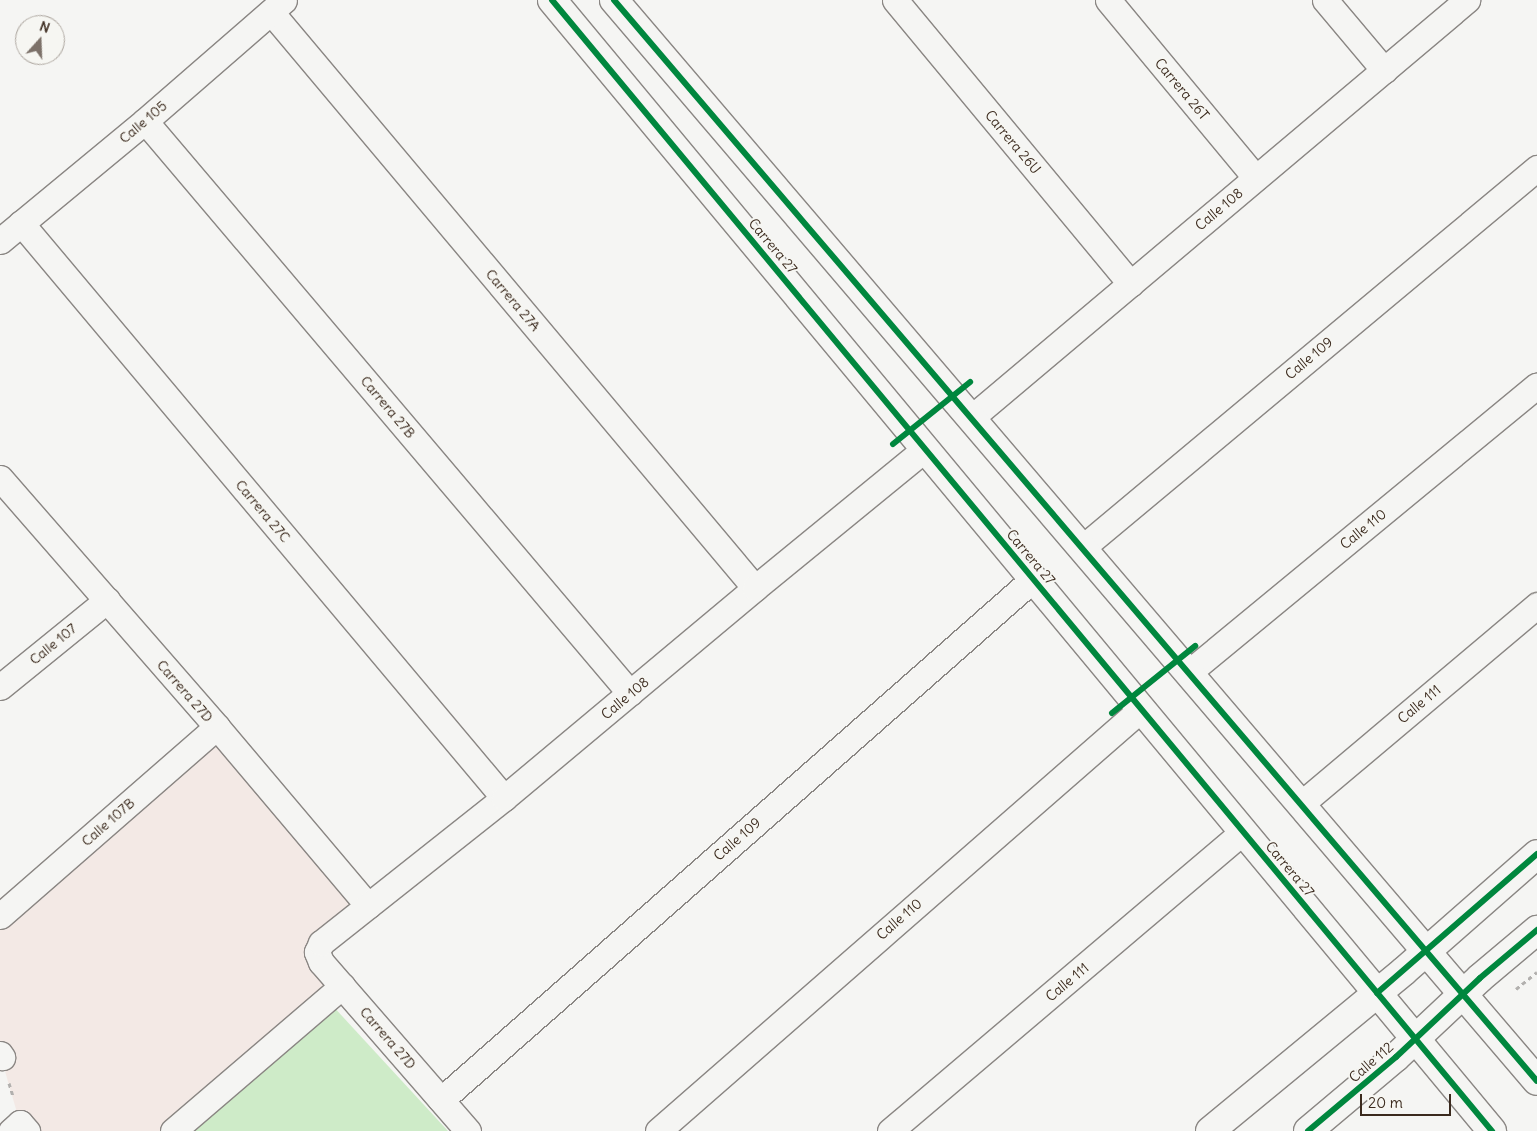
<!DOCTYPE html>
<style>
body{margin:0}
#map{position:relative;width:1537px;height:1131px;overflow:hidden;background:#f5f5f3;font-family:Delius,sans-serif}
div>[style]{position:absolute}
.built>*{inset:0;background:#f3e9e5}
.green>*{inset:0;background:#ceebc8}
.path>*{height:3px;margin-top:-1.5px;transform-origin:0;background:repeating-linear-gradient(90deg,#b2b0ae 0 4px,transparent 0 8px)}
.roads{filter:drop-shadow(1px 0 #8a8683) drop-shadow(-1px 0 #8a8683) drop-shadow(0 1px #8a8683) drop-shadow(0 -1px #8a8683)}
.minor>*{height:25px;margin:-12.5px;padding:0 12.5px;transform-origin:12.5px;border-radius:12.5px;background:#f5f5f3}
.tertiary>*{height:28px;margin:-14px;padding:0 14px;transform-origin:14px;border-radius:14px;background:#f5f5f3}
.secondary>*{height:28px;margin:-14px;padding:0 14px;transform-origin:14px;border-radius:14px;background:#f5f5f3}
.cycleway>*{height:6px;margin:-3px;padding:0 3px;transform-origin:3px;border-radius:3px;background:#00873e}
span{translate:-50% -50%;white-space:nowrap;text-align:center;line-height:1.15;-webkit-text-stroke:4px #f6f6f2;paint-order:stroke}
.street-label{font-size:14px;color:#3b2a1e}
.north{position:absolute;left:15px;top:15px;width:50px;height:50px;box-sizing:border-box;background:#f6f6f2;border:1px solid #aba49d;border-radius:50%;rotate:20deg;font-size:14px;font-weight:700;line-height:20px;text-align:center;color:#3b2a1e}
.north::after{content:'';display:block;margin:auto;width:18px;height:22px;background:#7c7169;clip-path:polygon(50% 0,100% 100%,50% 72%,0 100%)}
.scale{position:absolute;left:1360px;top:1094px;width:91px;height:22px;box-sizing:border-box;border:2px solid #3b2a1e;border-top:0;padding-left:6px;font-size:15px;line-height:18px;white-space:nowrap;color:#3b2a1e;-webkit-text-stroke:4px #f6f6f2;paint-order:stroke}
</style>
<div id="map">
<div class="built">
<i style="clip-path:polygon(217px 727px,368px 906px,321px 943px,342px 986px,173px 1131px,27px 1131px,20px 1123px,0 1054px,0 916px)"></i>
</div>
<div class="green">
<i style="clip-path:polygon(331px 1004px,448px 1131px,194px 1131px)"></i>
</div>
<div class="path">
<i style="left:1516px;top:989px;width:27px;rotate:-39deg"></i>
<i style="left:9px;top:1083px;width:14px;rotate:73deg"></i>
</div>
<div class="roads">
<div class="minor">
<i style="left:895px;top:0;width:369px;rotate:50.3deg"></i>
<i style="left:1108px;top:0;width:231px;rotate:50.3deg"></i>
<i style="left:1325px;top:0;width:92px;rotate:49.9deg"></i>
<i style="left:271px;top:12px;width:752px;rotate:49.96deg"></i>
<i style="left:145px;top:121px;width:750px;rotate:49.71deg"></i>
<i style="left:21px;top:223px;width:751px;rotate:49.97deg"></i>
<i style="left:0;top:241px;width:188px;rotate:-39.6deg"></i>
<i style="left:145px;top:121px;width:184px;rotate:-41deg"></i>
<i style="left:971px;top:418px;width:649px;rotate:-40.12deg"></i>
<i style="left:0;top:478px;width:330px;rotate:48.9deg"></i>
<i style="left:217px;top:727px;width:234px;rotate:49.8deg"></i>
<i style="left:1082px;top:548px;width:593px;rotate:-39.87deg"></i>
<i style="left:1188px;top:673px;width:452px;rotate:-39.5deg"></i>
<i style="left:0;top:687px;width:138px;rotate:-39.1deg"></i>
<i style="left:1301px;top:804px;width:309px;rotate:-40.1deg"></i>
<i style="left:0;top:916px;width:288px;rotate:-41.1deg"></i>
<i style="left:0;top:1054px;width:4px;rotate:56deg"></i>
<i style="left:441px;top:1100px;width:789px;rotate:-41.35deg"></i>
<i style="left:11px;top:1131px;width:12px;rotate:-42deg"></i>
<i style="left:20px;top:1123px;width:11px;rotate:49deg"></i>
<i style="left:173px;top:1131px;width:223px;rotate:-40.6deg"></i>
<i style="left:468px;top:1131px;width:224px;rotate:-131deg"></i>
<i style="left:321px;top:962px;width:11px;rotate:-112deg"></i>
<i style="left:317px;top:952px;width:10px;rotate:-66deg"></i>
<i style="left:321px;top:943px;width:233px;rotate:-38.4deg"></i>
<i style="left:504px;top:798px;width:327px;rotate:-39.9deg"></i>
<i style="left:755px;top:588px;width:220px;rotate:-39.3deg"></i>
<i style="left:658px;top:1131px;width:641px;rotate:-41.14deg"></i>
<i style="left:890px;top:1131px;width:463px;rotate:-40.3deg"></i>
</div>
<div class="tertiary">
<i style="left:1210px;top:1131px;width:251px;rotate:-39.5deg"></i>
<i style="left:1404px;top:971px;width:177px;rotate:-41.3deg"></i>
<i style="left:1308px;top:1131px;width:115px;rotate:-40.1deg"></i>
<i style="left:1396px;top:1057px;width:115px;rotate:-43.2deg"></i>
<i style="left:1480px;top:978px;width:75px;rotate:-40.1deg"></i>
</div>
<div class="secondary">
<i style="left:552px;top:0;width:1471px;rotate:50.27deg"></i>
<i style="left:614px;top:0;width:1421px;rotate:49.51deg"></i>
</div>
</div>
<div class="cycleway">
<i style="left:552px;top:0;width:1471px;rotate:50.27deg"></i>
<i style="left:614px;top:0;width:1421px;rotate:49.51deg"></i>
<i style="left:893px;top:444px;width:99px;rotate:-38.8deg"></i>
<i style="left:1112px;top:713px;width:107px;rotate:-38.9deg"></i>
<i style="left:1377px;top:993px;width:212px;rotate:-41deg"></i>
<i style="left:1308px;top:1131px;width:115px;rotate:-40.1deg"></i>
<i style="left:1396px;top:1057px;width:115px;rotate:-43.2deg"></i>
<i style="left:1480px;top:978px;width:75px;rotate:-40.1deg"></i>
</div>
<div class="street-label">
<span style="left:1182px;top:89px;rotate:50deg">Carrera 26T</span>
<span style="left:143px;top:122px;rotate:-40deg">Calle 105</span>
<span style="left:1013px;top:142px;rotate:50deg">Carrera 26U</span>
<span style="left:1219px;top:209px;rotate:-40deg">Calle 108</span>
<span style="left:773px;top:246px;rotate:50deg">Carrera 27</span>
<span style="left:513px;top:300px;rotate:50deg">Carrera 27A</span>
<span style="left:1309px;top:358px;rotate:-40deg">Calle 109</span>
<span style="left:388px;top:407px;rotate:50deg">Carrera 27B</span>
<span style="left:263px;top:511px;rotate:50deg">Carrera 27C</span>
<span style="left:1363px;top:529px;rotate:-39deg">Calle 110</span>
<span style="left:1031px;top:557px;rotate:50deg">Carrera 27</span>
<span style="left:53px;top:644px;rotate:-39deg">Calle 107</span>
<span style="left:185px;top:691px;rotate:49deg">Carrera 27D</span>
<span style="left:625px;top:698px;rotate:-40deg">Calle 108</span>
<span style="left:1419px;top:704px;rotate:-40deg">Calle 111</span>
<span style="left:108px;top:822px;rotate:-41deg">Calle 107B</span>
<span style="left:737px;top:839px;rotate:-41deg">Calle 109</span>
<span style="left:1290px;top:869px;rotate:50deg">Carrera 27</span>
<span style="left:899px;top:919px;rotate:-41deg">Calle 110</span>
<span style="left:1067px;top:982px;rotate:-40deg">Calle 111</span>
<span style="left:388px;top:1038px;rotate:49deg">Carrera 27D</span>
<span style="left:1371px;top:1062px;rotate:-41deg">Calle 112</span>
</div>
<div class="north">N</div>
<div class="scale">20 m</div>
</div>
